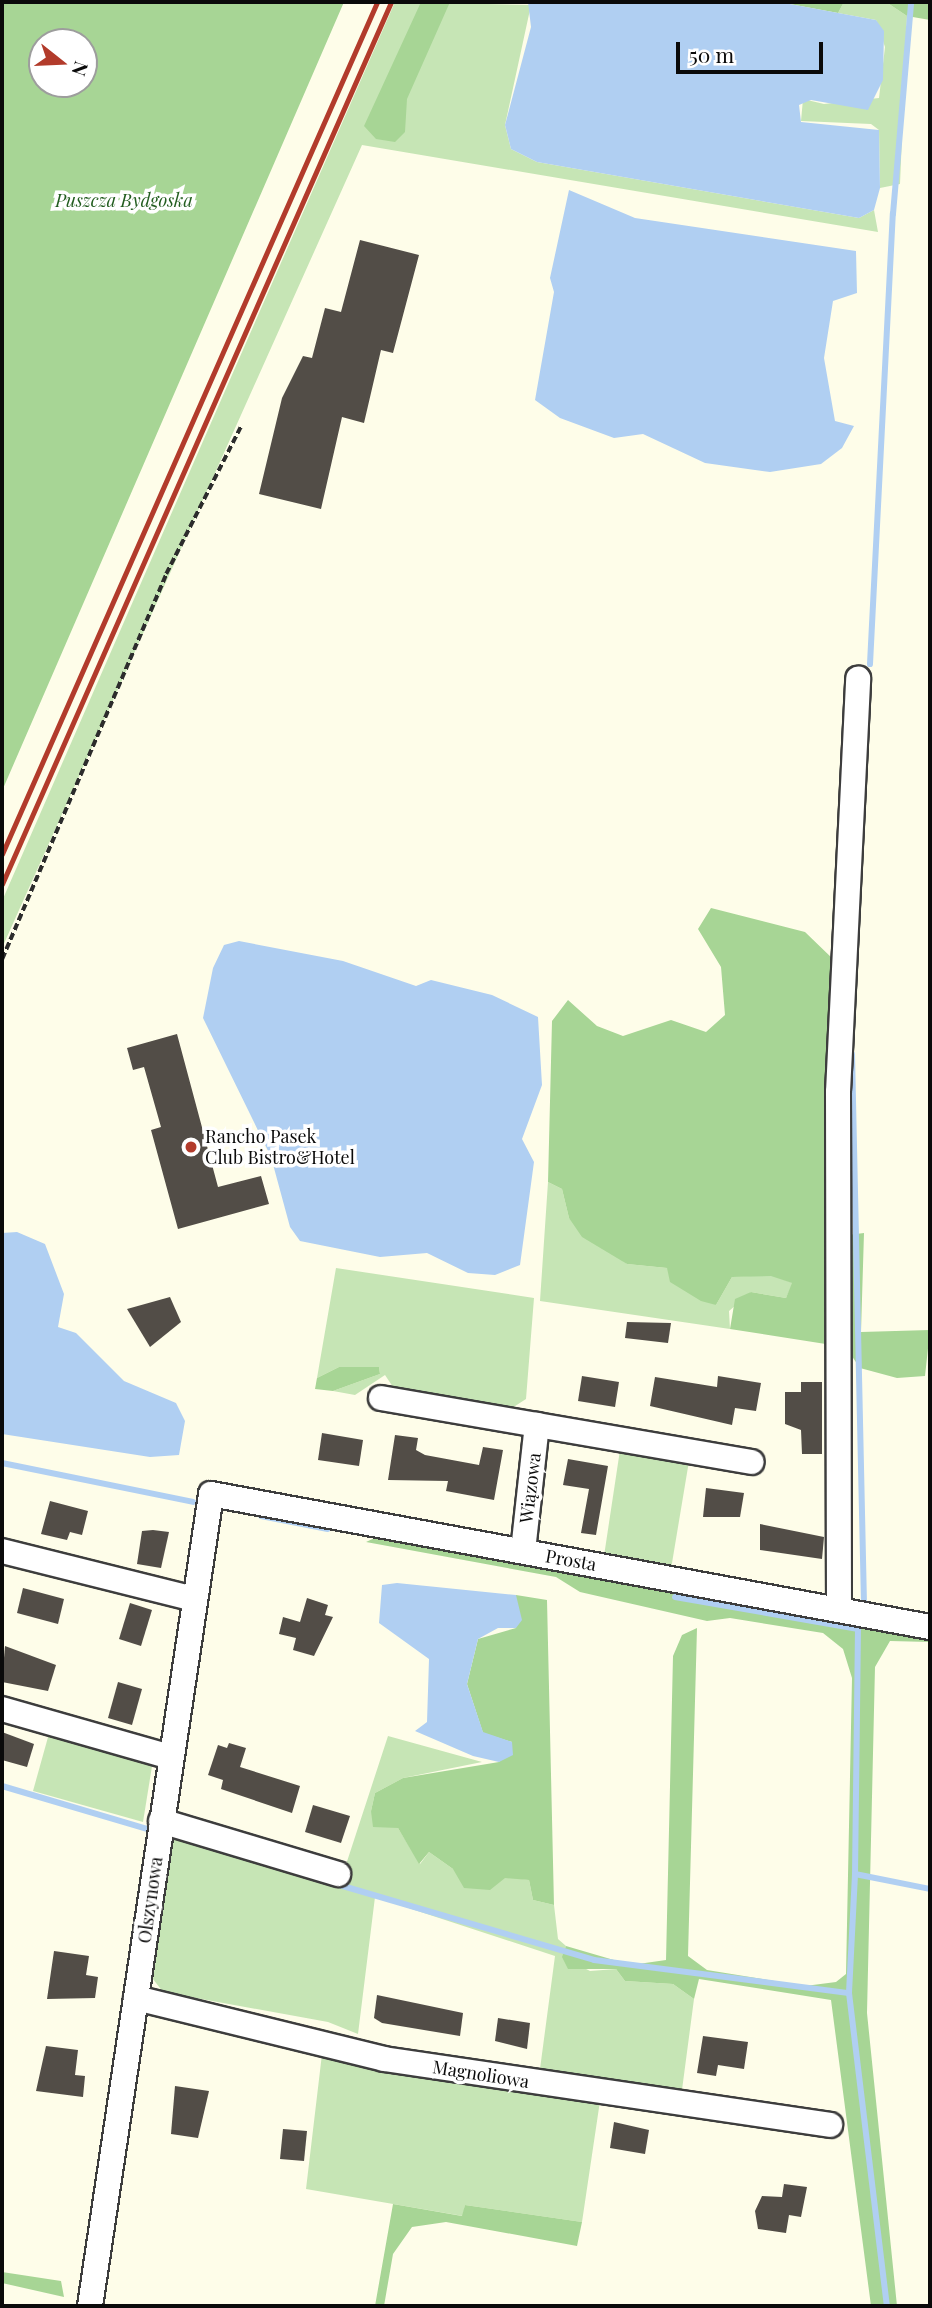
<!DOCTYPE html>
<meta charset="utf-8">
<style>
body{margin:0}
#map{position:relative;width:932px;height:2308px;overflow:hidden;background:#fefde9;font-family:"Playfair Display",serif}
div>[style]{position:absolute}
.green>*{inset:0;background:#c6e5b5}
.forest>*{inset:0;background:#a7d595}
.water>*{inset:0;background:#b0cff2}
.stream>*{height:6px;margin:-3px;padding:0 3px;transform-origin:3px;border-radius:3px;background:#b0cff2}
.building>*{inset:0;background:#524d47}
.path>*{height:3.5px;margin-top:-1.75px;transform-origin:0;background:repeating-linear-gradient(90deg,#2c2c2c 0 7px,transparent 0 10.5px)}
.roads{filter:drop-shadow(2px 0 #3d3d3d) drop-shadow(-2px 0 #3d3d3d) drop-shadow(0 2px #3d3d3d) drop-shadow(0 -2px #3d3d3d)}
.minor>*{height:24px;margin:-12px;padding:0 12px;transform-origin:12px;border-radius:12px;background:#fff}
.rail>*{height:5px;margin:-2.5px;padding:0 2.5px;transform-origin:2.5px;border-radius:2.5px;background:#b23b2b}
.dots>*{width:19px;height:19px;translate:-50% -50%;box-sizing:border-box;border:4px solid #fff;border-radius:50%}
span{translate:-50% -50%;white-space:nowrap;text-align:center;line-height:1.15;-webkit-text-stroke:7px #fff;paint-order:stroke}
.park-label{font-size:18px;color:#225d1f;font-style:italic}
.poi-label{font-size:18px;color:#0a0a0a}
.left{translate:0 -50%;text-align:left}
.street-label{font-size:18px;color:#0a0a0a}
.frame{position:absolute;inset:0;border:4px solid #0a0a0a;pointer-events:none}
.north{position:absolute;left:28px;top:28px;width:70px;height:70px;box-sizing:border-box;background:#fff;border:2px solid #9d9d9d;border-radius:50%;rotate:108deg;font-size:19px;font-weight:700;line-height:28px;text-align:center;color:#0a0a0a}
.north::after{content:'';display:block;margin:auto;width:24px;height:32px;background:#b23b2b;clip-path:polygon(50% 0,100% 100%,50% 72%,0 100%)}
.scale{position:absolute;left:676px;top:42px;width:147px;height:32px;box-sizing:border-box;border:4px solid #0a0a0a;border-top:0;padding-left:9px;font-size:21px;line-height:24px;white-space:nowrap;color:#0a0a0a;-webkit-text-stroke:5px #fff;paint-order:stroke}
</style>
<div id="map">
<div class="green">
<i style="clip-path:polygon(395px 2px,531px 5px,505px 125px,511px 149px,537px 162px,859px 218px,874px 210px,878px 232px,362px 145px,2px 948px,2px 901px)"></i>
<i style="clip-path:polygon(844px 2px,886px 2px,907px 16px,900px 184px,880px 188px,879px 130px,871px 124px,801px 121px,803px 99px,824px 104px,879px 98px,885px 47px,876px 20px,838px 13px)"></i>
<i style="clip-path:polygon(548px 1182px,562px 1189px,569px 1218px,627px 1264px,667px 1268px,716px 1305px,732px 1277px,771px 1275px,793px 1283px,786px 1298px,751px 1292px,729px 1311px,730px 1329px,540px 1301px)"></i>
<i style="clip-path:polygon(336px 1268px,534px 1298px,526px 1399px,512px 1408px,395px 1390px,385px 1375px,355px 1395px,333px 1391px,380px 1374px,379px 1367px,339px 1367px,317px 1378px)"></i>
<i style="clip-path:polygon(620px 1450px,689px 1461px,671px 1569px,604px 1556px)"></i>
<i style="clip-path:polygon(50px 1730px,153px 1760px,143px 1822px,33px 1791px)"></i>
<i style="clip-path:polygon(388px 1736px,482px 1762px,403px 1778px,375px 1793px,371px 1811px,398px 1828px,420px 1864px,429px 1852px,453px 1869px,529px 1880px,533px 1900px,554px 1905px,558px 1939px,566px 1946px,563px 1957px,590px 1971px,616px 1969px,625px 1981px,673px 1984px,694px 1999px,682px 2090px,540px 2069px,555px 1956px,375px 1897px,358px 2034px,328px 2022px,163px 1992px,153px 1979px,174px 1833px,339px 1886px)"></i>
<i style="clip-path:polygon(322px 2054px,600px 2101px,582px 2222px,465px 2205px,463px 2216px,306px 2189px)"></i>
</div>
<div class="forest">
<i style="clip-path:polygon(evenodd,2px 2px,344px 2px,2px 791px,2px 2px,42px 42px,84px 42px,84px 84px,42px 84px,42px 42px)"></i>
<i style="clip-path:polygon(421px 2px,450px 2px,407px 99px,405px 132px,395px 142px,376px 139px,364px 126px)"></i>
<i style="clip-path:polygon(779px 2px,844px 2px,838px 13px)"></i>
<i style="clip-path:polygon(886px 2px,930px 2px,930px 20px,907px 16px)"></i>
<i style="clip-path:polygon(711px 908px,805px 932px,834px 960px,832px 1345px,730px 1329px,735px 1299px,751px 1292px,786px 1298px,792px 1283px,771px 1276px,732px 1277px,716px 1305px,701px 1301px,670px 1282px,667px 1268px,627px 1264px,582px 1237px,569px 1218px,562px 1189px,548px 1182px,552px 1021px,568px 1000px,597px 1026px,623px 1036px,671px 1020px,706px 1032px,725px 1015px,721px 967px,698px 929px)"></i>
<i style="clip-path:polygon(864px 1233px,861px 1332px,930px 1330px,925px 1376px,897px 1378px,860px 1368px,849px 1352px,848px 1235px)"></i>
<i style="clip-path:polygon(339px 1367px,379px 1367px,380px 1374px,333px 1391px,315px 1389px,317px 1378px)"></i>
<i style="clip-path:polygon(381px 1535px,930px 1633px,930px 1642px,890px 1641px,875px 1667px,867px 2013px,897px 2306px,871px 2306px,831px 2000px,699px 1979px,694px 1999px,673px 1984px,625px 1981px,616px 1969px,568px 1969px,562px 1957px,566px 1946px,631px 1965px,666px 1960px,673px 1656px,682px 1635px,697px 1628px,688px 1956px,707px 1970px,805px 1986px,836px 1982px,846px 1974px,852px 1678px,843px 1649px,823px 1633px,730px 1618px,707px 1621px,580px 1592px,556px 1577px,366px 1542px)"></i>
<i style="clip-path:polygon(516px 1595px,547px 1600px,554px 1905px,533px 1900px,529px 1880px,505px 1878px,490px 1890px,464px 1888px,453px 1869px,429px 1852px,419px 1864px,398px 1828px,373px 1827px,371px 1811px,375px 1793px,403px 1778px,499px 1762px,512px 1742px,483px 1733px,467px 1684px,478px 1639px,516px 1628px)"></i>
<i style="clip-path:polygon(393px 2204px,462px 2216px,465px 2205px,582px 2222px,577px 2246px,446px 2222px,412px 2227px,393px 2254px,384px 2306px,375px 2306px)"></i>
<i style="clip-path:polygon(2px 2272px,61px 2281px,64px 2297px,2px 2283px)"></i>
</div>
<div class="water">
<i style="clip-path:polygon(528px 2px,779px 2px,876px 20px,884px 31px,883px 80px,868px 110px,811px 100px,799px 105px,801px 122px,879px 130px,880px 188px,874px 210px,859px 218px,537px 162px,511px 149px,505px 125px,531px 27px)"></i>
<i style="clip-path:polygon(569px 190px,635px 218px,856px 251px,857px 293px,833px 301px,824px 358px,835px 421px,854px 426px,842px 448px,821px 464px,770px 472px,705px 463px,643px 434px,614px 438px,560px 418px,535px 400px,554px 292px,550px 278px)"></i>
<i style="clip-path:polygon(239px 941px,343px 961px,416px 986px,431px 980px,492px 995px,538px 1017px,542px 1085px,522px 1139px,534px 1162px,520px 1265px,495px 1275px,468px 1273px,427px 1253px,380px 1257px,300px 1241px,290px 1227px,271px 1157px,203px 1018px,213px 968px,224px 945px)"></i>
<i style="clip-path:polygon(17px 1232px,45px 1244px,64px 1294px,58px 1327px,76px 1333px,124px 1381px,176px 1403px,185px 1421px,179px 1455px,150px 1457px,2px 1434px,2px 1233px)"></i>
<i style="clip-path:polygon(397px 1583px,516px 1595px,522px 1620px,516px 1628px,498px 1628px,478px 1639px,467px 1684px,483px 1732px,512px 1742px,513px 1755px,499px 1762px,473px 1756px,415px 1731px,427px 1722px,429px 1659px,379px 1623px,382px 1585px)"></i>
</div>
<div class="stream">
<i style="left:870px;top:664px;width:451px;rotate:-87.1deg"></i>
<i style="left:893px;top:214px;width:213px;rotate:-85.1deg"></i>
<i style="left:852px;top:1054px;width:551px;rotate:88.75deg"></i>
<i style="left:2px;top:1463px;width:195px;rotate:11.5deg"></i>
<i style="left:261px;top:1516px;width:68px;rotate:11deg"></i>
<i style="left:675px;top:1597px;width:186px;rotate:9.9deg"></i>
<i style="left:858px;top:1629px;width:245px;rotate:90.7deg"></i>
<i style="left:2px;top:1786px;width:159px;rotate:16.5deg"></i>
<i style="left:336px;top:1884px;width:269px;rotate:16.4deg"></i>
<i style="left:594px;top:1960px;width:257px;rotate:7.4deg"></i>
<i style="left:849px;top:1993px;width:315px;rotate:83.1deg"></i>
<i style="left:849px;top:1993px;width:119px;rotate:-87.1deg"></i>
<i style="left:855px;top:1874px;width:76px;rotate:11.3deg"></i>
</div>
<div class="building">
<i style="clip-path:polygon(360px 240px,419px 255px,393px 353px,381px 350px,364px 423px,342px 417px,321px 509px,259px 494px,282px 398px,303px 356px,312px 358px,325px 308px,341px 312px)"></i>
<i style="clip-path:polygon(177px 1034px,218px 1187px,261px 1176px,269px 1204px,178px 1229px,151px 1130px,161px 1127px,144px 1067px,133px 1070px,127px 1048px)"></i>
<i style="clip-path:polygon(170px 1297px,181px 1322px,150px 1347px,127px 1309px)"></i>
<i style="clip-path:polygon(627px 1322px,671px 1323px,668px 1343px,625px 1338px)"></i>
<i style="clip-path:polygon(582px 1376px,619px 1382px,615px 1407px,578px 1401px)"></i>
<i style="clip-path:polygon(718px 1376px,761px 1383px,756px 1411px,735px 1408px,732px 1425px,650px 1406px,655px 1377px,717px 1387px)"></i>
<i style="clip-path:polygon(801px 1382px,822px 1382px,822px 1454px,802px 1454px,801px 1430px,785px 1424px,785px 1392px,801px 1392px)"></i>
<i style="clip-path:polygon(322px 1433px,363px 1440px,359px 1466px,318px 1460px)"></i>
<i style="clip-path:polygon(395px 1435px,418px 1438px,416px 1450px,425px 1455px,479px 1465px,483px 1447px,503px 1450px,494px 1500px,446px 1491px,448px 1481px,388px 1480px)"></i>
<i style="clip-path:polygon(568px 1459px,608px 1466px,596px 1535px,581px 1533px,589px 1489px,563px 1485px)"></i>
<i style="clip-path:polygon(706px 1488px,744px 1493px,740px 1517px,703px 1517px)"></i>
<i style="clip-path:polygon(50px 1501px,88px 1511px,82px 1535px,70px 1532px,67px 1540px,41px 1534px)"></i>
<i style="clip-path:polygon(760px 1524px,824px 1537px,822px 1559px,760px 1550px)"></i>
<i style="clip-path:polygon(153px 1530px,169px 1532px,161px 1568px,137px 1564px,142px 1531px)"></i>
<i style="clip-path:polygon(23px 1588px,64px 1599px,58px 1624px,17px 1613px)"></i>
<i style="clip-path:polygon(307px 1598px,328px 1605px,325px 1615px,333px 1617px,314px 1656px,293px 1650px,296px 1638px,279px 1634px,283px 1617px,300px 1622px)"></i>
<i style="clip-path:polygon(130px 1603px,152px 1610px,141px 1646px,119px 1639px)"></i>
<i style="clip-path:polygon(5px 1646px,56px 1665px,48px 1691px,2px 1682px)"></i>
<i style="clip-path:polygon(118px 1682px,142px 1689px,132px 1725px,108px 1718px)"></i>
<i style="clip-path:polygon(2px 1732px,34px 1744px,27px 1767px,2px 1760px)"></i>
<i style="clip-path:polygon(229px 1743px,246px 1748px,240px 1767px,300px 1786px,292px 1813px,221px 1789px,223px 1780px,208px 1775px,218px 1745px,227px 1748px)"></i>
<i style="clip-path:polygon(313px 1805px,350px 1816px,341px 1843px,305px 1832px)"></i>
<i style="clip-path:polygon(54px 1951px,89px 1956px,86px 1975px,98px 1977px,95px 1998px,47px 1999px)"></i>
<i style="clip-path:polygon(377px 1995px,463px 2013px,460px 2036px,382px 2023px,374px 2018px)"></i>
<i style="clip-path:polygon(498px 2018px,530px 2023px,527px 2049px,495px 2041px)"></i>
<i style="clip-path:polygon(703px 2036px,748px 2042px,744px 2069px,718px 2065px,716px 2076px,697px 2073px)"></i>
<i style="clip-path:polygon(46px 2046px,78px 2050px,75px 2075px,85px 2076px,83px 2097px,36px 2091px)"></i>
<i style="clip-path:polygon(175px 2086px,209px 2091px,198px 2138px,171px 2134px)"></i>
<i style="clip-path:polygon(614px 2122px,649px 2130px,645px 2154px,610px 2148px)"></i>
<i style="clip-path:polygon(283px 2129px,307px 2131px,304px 2161px,280px 2159px)"></i>
<i style="clip-path:polygon(784px 2184px,807px 2187px,801px 2217px,789px 2215px,786px 2233px,758px 2229px,755px 2211px,762px 2196px,782px 2197px)"></i>
</div>
<div class="path">
<i style="left:2px;top:959px;width:418px;rotate:-66.9deg"></i>
<i style="left:166px;top:574px;width:166px;rotate:-63.1deg"></i>
</div>
<div class="roads">
<div class="minor">
<i style="left:381px;top:1398px;width:376px;rotate:9.8deg"></i>
<i style="left:2px;top:1551px;width:198px;rotate:14deg"></i>
<i style="left:523px;top:1551px;width:127px;rotate:-83.7deg"></i>
<i style="left:839px;top:1609px;width:517px;rotate:-90.11deg"></i>
<i style="left:838px;top:1092px;width:414px;rotate:-87.2deg"></i>
<i style="left:2px;top:1709px;width:175px;rotate:15.9deg"></i>
<i style="left:161px;top:1821px;width:185px;rotate:16.7deg"></i>
<i style="left:136px;top:1998px;width:255px;rotate:13.8deg"></i>
<i style="left:384px;top:2059px;width:451px;rotate:8.4deg"></i>
<i style="left:90px;top:2306px;width:821px;rotate:-81.52deg"></i>
<i style="left:211px;top:1494px;width:731px;rotate:10.48deg"></i>
</div>
</div>
<div class="rail">
<i style="left:2px;top:854px;width:931px;rotate:-66.24deg"></i>
<i style="left:2px;top:884px;width:964px;rotate:-66.2deg"></i>
</div>
<div class="dots">
<i style="left:191px;top:1147px;background:#b23b2b"></i>
</div>
<div class="park-label">
<span style="left:124px;top:200px">Puszcza Bydgoska</span>
</div>
<div class="poi-label">
<span class="left" style="left:205px;top:1147px">Rancho Pasek<br>Club Bistro&amp;Hotel</span>
</div>
<div class="street-label">
<span style="left:530px;top:1488px;rotate:-83deg">Wiązowa</span>
<span style="left:571px;top:1560px;rotate:10deg">Prosta</span>
<span style="left:150px;top:1900px;rotate:-82deg">Olszynowa</span>
<span style="left:481px;top:2074px;rotate:9deg">Magnoliowa</span>
</div>
<div class="frame"></div>
<div class="north">N</div>
<div class="scale">50 m</div>
</div>
